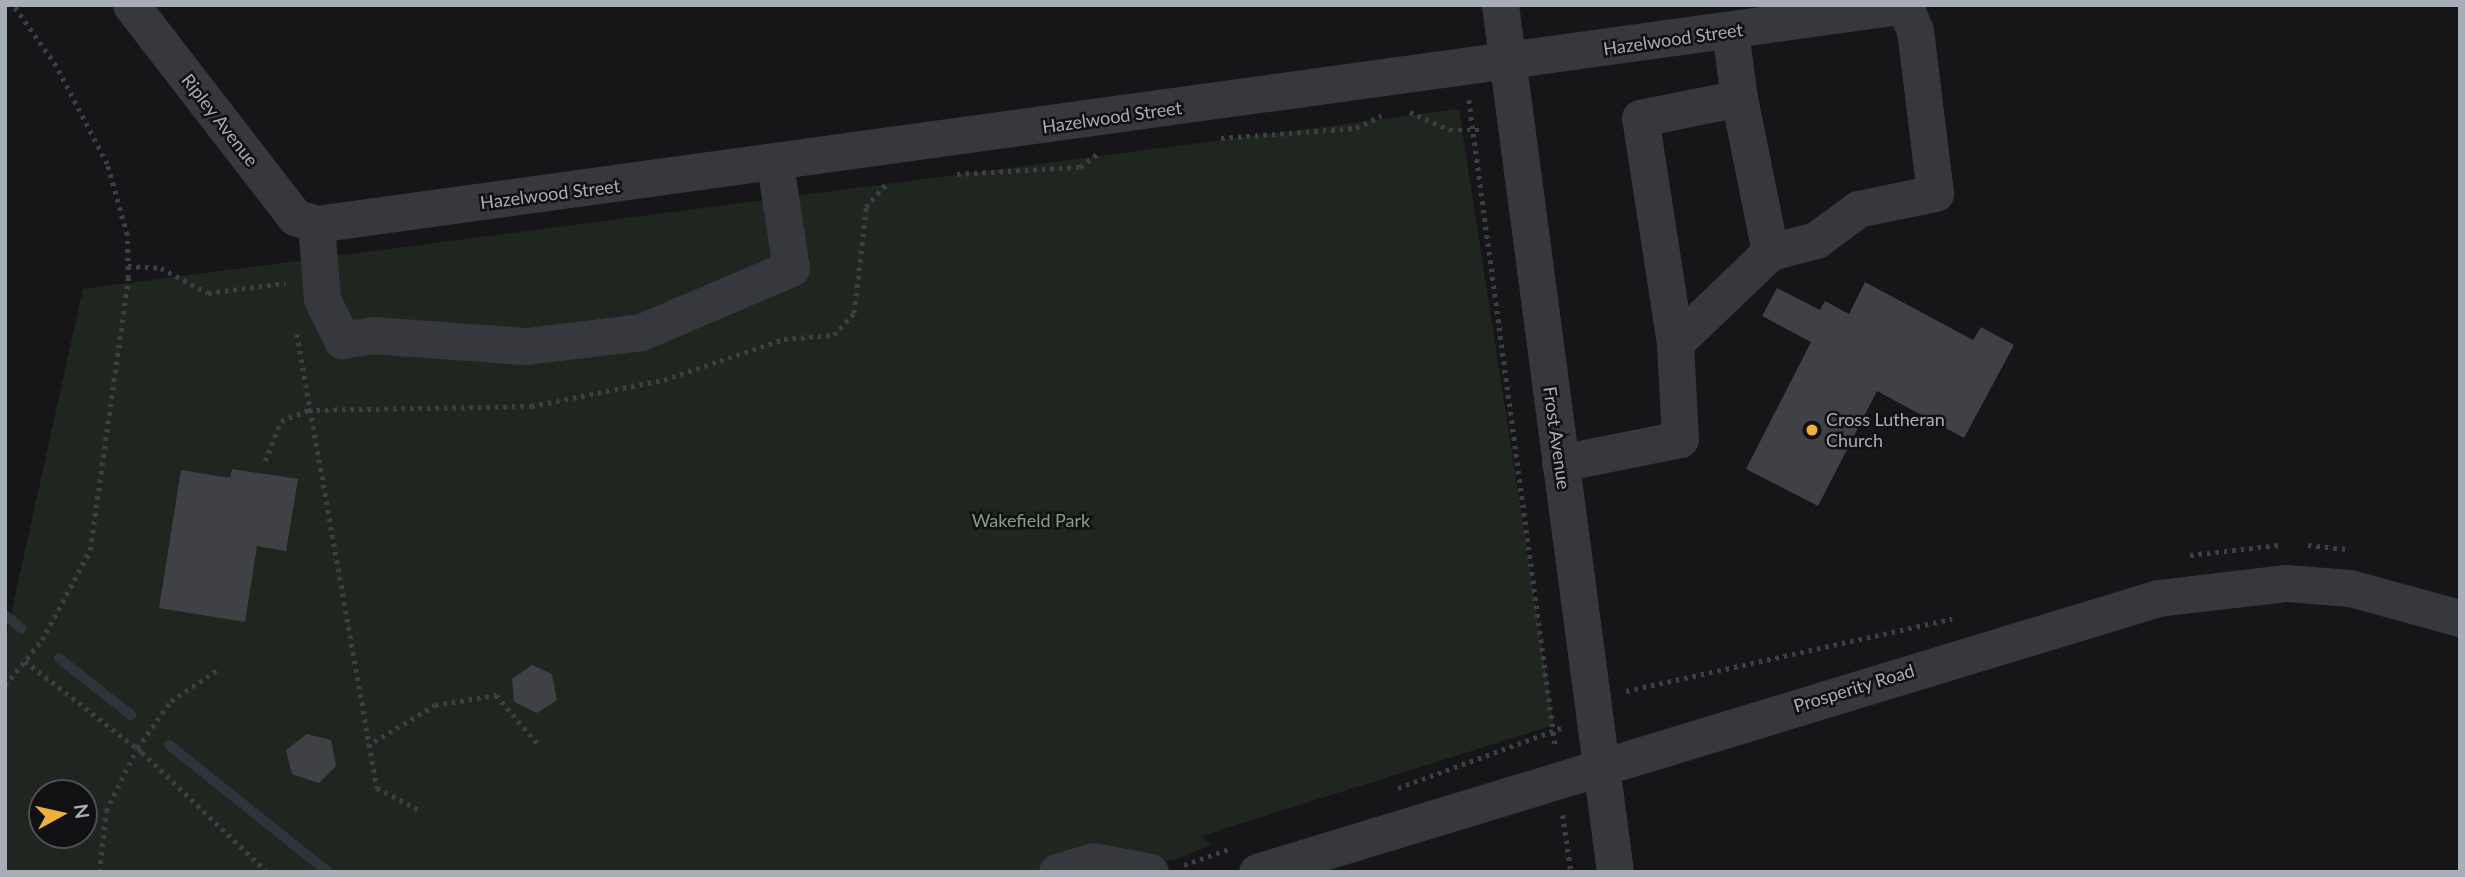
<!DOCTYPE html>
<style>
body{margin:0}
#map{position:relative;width:2465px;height:877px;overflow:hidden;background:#161618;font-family:Lato,sans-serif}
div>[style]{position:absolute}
.green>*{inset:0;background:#1e261f}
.stream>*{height:10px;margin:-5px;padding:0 5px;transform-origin:5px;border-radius:5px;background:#2c353c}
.building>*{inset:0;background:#404145}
.path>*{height:4.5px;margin-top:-2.25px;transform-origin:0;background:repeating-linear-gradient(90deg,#3d3f44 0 3.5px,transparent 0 8.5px)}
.minor>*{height:37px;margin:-18.5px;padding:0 18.5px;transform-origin:18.5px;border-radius:18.5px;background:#37383d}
.dots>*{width:19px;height:19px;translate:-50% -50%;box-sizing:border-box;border:4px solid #111113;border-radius:50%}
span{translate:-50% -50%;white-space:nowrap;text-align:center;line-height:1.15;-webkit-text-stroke:5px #111113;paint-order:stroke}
.street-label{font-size:18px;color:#a8adb8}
.poi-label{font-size:18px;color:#a8adb8}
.left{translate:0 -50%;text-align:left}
.park-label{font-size:18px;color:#7fa381}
.frame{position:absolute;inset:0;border:7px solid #a8adb8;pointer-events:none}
.north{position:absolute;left:28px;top:779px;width:70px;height:70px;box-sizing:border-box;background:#111113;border:2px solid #4d4f55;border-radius:50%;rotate:82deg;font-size:19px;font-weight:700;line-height:28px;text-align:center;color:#a8adb8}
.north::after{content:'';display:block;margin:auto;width:24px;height:32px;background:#f2b134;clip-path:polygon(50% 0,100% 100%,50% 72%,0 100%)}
</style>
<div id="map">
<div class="green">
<i style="clip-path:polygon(evenodd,1459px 109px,1554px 725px,1201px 836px,1211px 845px,1174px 860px,1086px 872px,5px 872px,5px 641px,83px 289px,1459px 109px,42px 793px,84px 793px,84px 835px,42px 835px,42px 793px)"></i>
</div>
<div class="stream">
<i style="left:5px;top:615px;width:21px;rotate:39deg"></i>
<i style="left:59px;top:658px;width:92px;rotate:38.4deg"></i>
<i style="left:169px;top:745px;width:203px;rotate:38.6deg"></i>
</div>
<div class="building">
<i style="clip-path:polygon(1865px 282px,1973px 340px,1981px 327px,2014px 345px,1964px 438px,1877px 391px,1818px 506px,1746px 469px,1811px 342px,1762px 316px,1777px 288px,1820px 310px,1825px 301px,1849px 314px)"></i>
<i style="clip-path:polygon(232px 469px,298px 479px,286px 551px,257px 546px,245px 622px,159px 608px,181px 470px,230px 478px)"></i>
<i style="clip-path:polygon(532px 665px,552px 674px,557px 700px,537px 713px,514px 702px,512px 679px)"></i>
<i style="clip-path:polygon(307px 734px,331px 740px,336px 766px,319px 783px,292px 774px,286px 750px)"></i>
</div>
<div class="path">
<i style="left:1469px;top:100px;width:650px;rotate:82.39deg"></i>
<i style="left:1410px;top:112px;width:44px;rotate:24.2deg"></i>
<i style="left:1450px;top:130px;width:31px"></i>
<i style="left:1221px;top:138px;width:135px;rotate:-4.2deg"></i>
<i style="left:1356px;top:128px;width:28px;rotate:-26deg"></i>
<i style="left:957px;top:174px;width:123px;rotate:-3.3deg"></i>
<i style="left:1080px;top:167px;width:21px;rotate:-37deg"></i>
<i style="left:128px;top:266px;width:33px;rotate:3deg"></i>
<i style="left:161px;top:268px;width:53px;rotate:28deg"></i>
<i style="left:208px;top:293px;width:78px;rotate:-7.4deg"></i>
<i style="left:297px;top:334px;width:461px;rotate:80deg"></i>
<i style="left:377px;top:788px;width:47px;rotate:27.6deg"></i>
<i style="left:265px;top:461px;width:43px;rotate:-68.2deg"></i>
<i style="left:281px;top:421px;width:29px;rotate:-22deg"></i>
<i style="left:308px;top:410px;width:223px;rotate:-1deg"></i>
<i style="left:531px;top:406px;width:136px;rotate:-11.1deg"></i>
<i style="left:664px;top:380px;width:127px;rotate:-18.9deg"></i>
<i style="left:784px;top:339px;width:50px;rotate:-4.6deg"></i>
<i style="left:834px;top:335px;width:30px;rotate:-48deg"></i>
<i style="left:854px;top:313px;width:107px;rotate:-83.5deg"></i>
<i style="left:866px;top:207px;width:32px;rotate:-49deg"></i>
<i style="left:2308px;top:545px;width:39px;rotate:6deg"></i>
<i style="left:2190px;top:555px;width:89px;rotate:-6.5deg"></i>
<i style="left:25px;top:661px;width:148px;rotate:37.9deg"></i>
<i style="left:142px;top:752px;width:173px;rotate:43.8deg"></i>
<i style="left:5px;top:685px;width:58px;rotate:-50.6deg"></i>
<i style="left:42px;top:640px;width:102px;rotate:-61.9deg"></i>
<i style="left:90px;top:550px;width:275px;rotate:-82deg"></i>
<i style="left:128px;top:278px;width:43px;rotate:-91.3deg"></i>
<i style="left:127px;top:235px;width:74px;rotate:-105.7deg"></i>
<i style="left:107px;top:164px;width:110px;rotate:-117.5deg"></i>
<i style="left:56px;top:66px;width:75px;rotate:-125.2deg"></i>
<i style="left:1626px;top:691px;width:334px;rotate:-12.5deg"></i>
<i style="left:367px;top:746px;width:79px;rotate:-31.1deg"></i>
<i style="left:435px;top:705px;width:62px;rotate:-9.3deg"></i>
<i style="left:496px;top:695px;width:63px;rotate:49.5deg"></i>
<i style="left:1398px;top:788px;width:174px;rotate:-20.2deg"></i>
<i style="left:1563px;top:815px;width:58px;rotate:82deg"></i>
<i style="left:1184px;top:865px;width:48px;rotate:-19.6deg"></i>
<i style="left:99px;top:872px;width:61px;rotate:-83.5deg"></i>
<i style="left:106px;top:811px;width:70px;rotate:-63.8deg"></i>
<i style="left:137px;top:748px;width:58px;rotate:-54.1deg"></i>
<i style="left:171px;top:701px;width:59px;rotate:-34deg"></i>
</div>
<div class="minor">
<i style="left:131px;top:5px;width:268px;rotate:52.3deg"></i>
<i style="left:295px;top:217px;width:22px;rotate:18deg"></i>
<i style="left:316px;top:224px;width:1606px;rotate:-7.84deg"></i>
<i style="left:1500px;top:5px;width:875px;rotate:82.44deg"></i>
<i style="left:1739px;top:98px;width:157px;rotate:78.6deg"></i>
<i style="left:316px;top:224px;width:75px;rotate:85.4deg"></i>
<i style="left:322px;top:299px;width:46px;rotate:64deg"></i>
<i style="left:342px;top:340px;width:30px;rotate:-9deg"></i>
<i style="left:372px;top:335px;width:154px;rotate:4.1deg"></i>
<i style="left:526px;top:346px;width:116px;rotate:-6.9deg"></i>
<i style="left:641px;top:332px;width:163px;rotate:-23.1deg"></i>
<i style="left:791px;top:268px;width:104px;rotate:-98.8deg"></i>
<i style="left:1675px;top:343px;width:228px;rotate:-98.8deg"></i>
<i style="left:1640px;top:118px;width:101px;rotate:-11.4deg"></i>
<i style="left:1739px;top:98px;width:68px;rotate:-97.7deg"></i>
<i style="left:1560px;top:463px;width:122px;rotate:-11.3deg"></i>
<i style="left:1680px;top:439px;width:96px;rotate:-93deg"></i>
<i style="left:1675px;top:343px;width:132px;rotate:-43.8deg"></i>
<i style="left:1770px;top:252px;width:48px;rotate:-14.6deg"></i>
<i style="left:1816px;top:240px;width:52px;rotate:-36.4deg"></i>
<i style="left:1858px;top:209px;width:79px;rotate:-11.7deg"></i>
<i style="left:1935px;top:193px;width:163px;rotate:-97deg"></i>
<i style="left:1915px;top:31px;width:27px;rotate:-112deg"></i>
<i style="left:1057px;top:872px;width:38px;rotate:-17deg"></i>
<i style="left:1093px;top:861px;width:58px;rotate:10.9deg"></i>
<i style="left:1257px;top:872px;width:942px;rotate:-16.91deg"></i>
<i style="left:2158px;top:598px;width:129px;rotate:-6.7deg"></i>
<i style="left:2286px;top:583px;width:64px;rotate:4.5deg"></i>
<i style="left:2350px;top:588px;width:114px;rotate:15.3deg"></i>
</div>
<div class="dots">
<i style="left:1812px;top:430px;background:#f2b134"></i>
</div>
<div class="street-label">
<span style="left:1673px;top:39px;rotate:-8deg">Hazelwood Street</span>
<span style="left:1112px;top:117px;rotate:-8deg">Hazelwood Street</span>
<span style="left:220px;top:120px;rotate:52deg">Ripley Avenue</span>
<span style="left:550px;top:194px;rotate:-7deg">Hazelwood Street</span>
<span style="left:1557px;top:438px;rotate:82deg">Frost Avenue</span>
<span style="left:1854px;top:688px;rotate:-17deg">Prosperity Road</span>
</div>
<div class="poi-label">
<span class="left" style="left:1826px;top:430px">Cross Lutheran<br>Church</span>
</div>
<div class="park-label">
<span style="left:1031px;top:520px">Wakefield Park</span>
</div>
<div class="frame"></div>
<div class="north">N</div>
</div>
